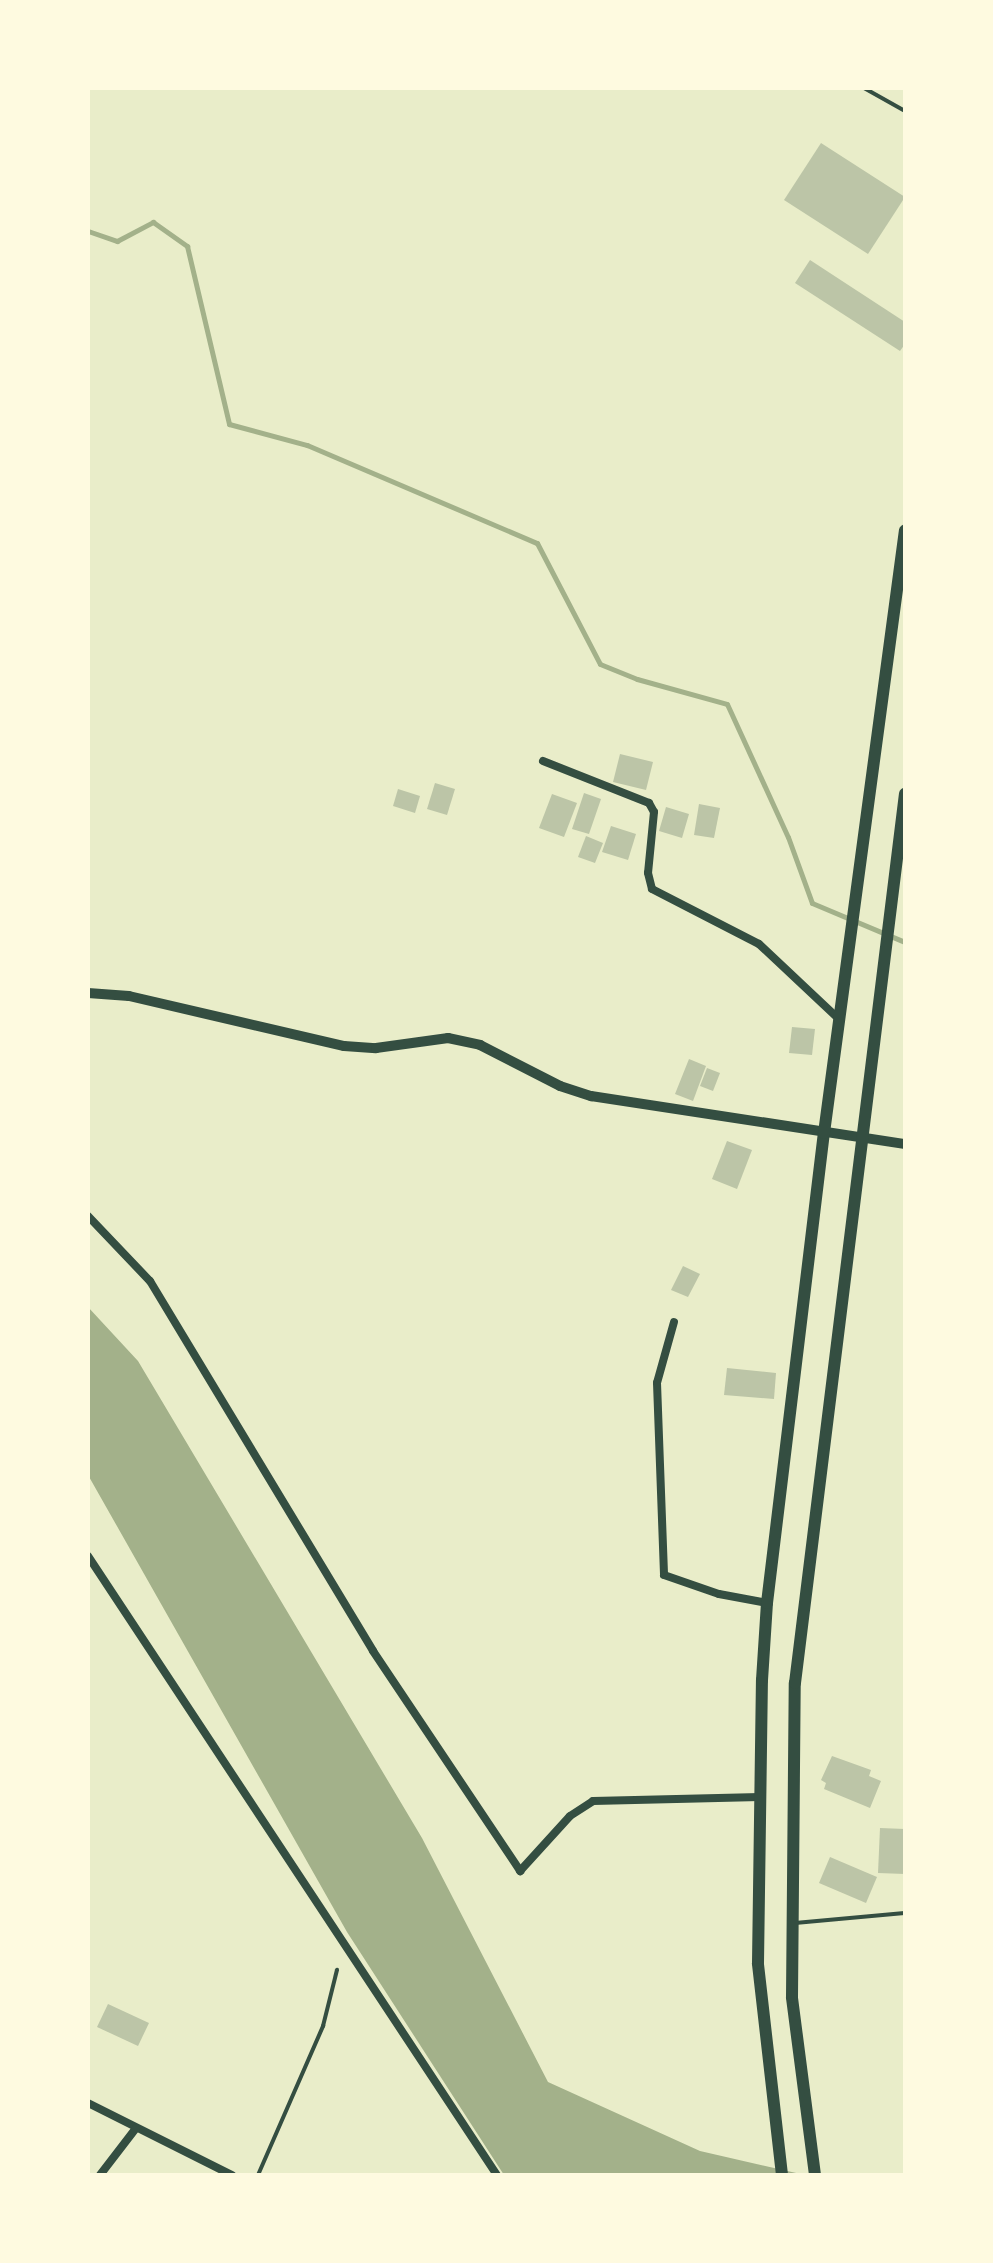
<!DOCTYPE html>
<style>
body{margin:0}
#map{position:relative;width:993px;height:2263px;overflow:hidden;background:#e9edc9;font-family:Inter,sans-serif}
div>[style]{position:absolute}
.water>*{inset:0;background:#a3b18a}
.stream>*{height:5px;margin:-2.5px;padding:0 2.5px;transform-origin:2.5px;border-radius:2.5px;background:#a3b18a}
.building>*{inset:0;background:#bcc5a7}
.service>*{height:4px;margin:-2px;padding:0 2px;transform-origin:2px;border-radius:2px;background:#344e41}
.minor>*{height:8px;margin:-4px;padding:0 4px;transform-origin:4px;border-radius:4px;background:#344e41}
.tertiary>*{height:10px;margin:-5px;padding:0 5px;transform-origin:5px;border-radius:5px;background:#344e41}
.primary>*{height:12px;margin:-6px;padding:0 6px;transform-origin:6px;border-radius:6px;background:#344e41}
span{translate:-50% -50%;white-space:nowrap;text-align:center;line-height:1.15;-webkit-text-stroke:8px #fefae0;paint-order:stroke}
.frame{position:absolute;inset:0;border:90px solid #fefae0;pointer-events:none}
</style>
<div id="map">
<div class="water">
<i style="clip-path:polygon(88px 1307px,138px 1361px,422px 1838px,548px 2082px,700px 2151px,805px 2175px,504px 2175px,347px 1932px,88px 1475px)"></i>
</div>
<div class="stream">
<i style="left:88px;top:231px;width:31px;rotate:19deg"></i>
<i style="left:117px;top:241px;width:41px;rotate:-27.8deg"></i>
<i style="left:153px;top:222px;width:42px;rotate:35.2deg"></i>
<i style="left:187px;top:246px;width:183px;rotate:76.7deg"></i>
<i style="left:229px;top:424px;width:81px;rotate:15.1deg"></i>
<i style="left:307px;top:445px;width:250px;rotate:23.1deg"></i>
<i style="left:537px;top:543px;width:136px;rotate:62.5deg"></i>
<i style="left:600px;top:664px;width:40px;rotate:22deg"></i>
<i style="left:637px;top:679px;width:93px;rotate:15.5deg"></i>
<i style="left:727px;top:704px;width:146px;rotate:65.4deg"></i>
<i style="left:788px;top:837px;width:70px;rotate:70deg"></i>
<i style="left:812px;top:903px;width:101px;rotate:22.8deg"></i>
</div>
<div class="building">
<i style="clip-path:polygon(821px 143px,905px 197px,868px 254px,784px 200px)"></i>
<i style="clip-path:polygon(810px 260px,905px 322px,905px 344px,900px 351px,795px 283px)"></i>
<i style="clip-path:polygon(620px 754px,653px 762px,646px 790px,613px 782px)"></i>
<i style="clip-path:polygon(435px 783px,455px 789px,447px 815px,427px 809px)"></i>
<i style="clip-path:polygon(398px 789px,420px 796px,415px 813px,393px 806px)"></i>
<i style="clip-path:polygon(584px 793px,601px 799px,589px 834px,572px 829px)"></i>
<i style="clip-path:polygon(552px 794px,577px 803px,564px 837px,539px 828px)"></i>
<i style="clip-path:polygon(699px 804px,720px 808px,714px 838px,694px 835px)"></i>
<i style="clip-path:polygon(666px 807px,689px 814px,682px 838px,659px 831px)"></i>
<i style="clip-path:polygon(611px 826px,636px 834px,628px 860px,602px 852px)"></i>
<i style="clip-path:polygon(586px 836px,603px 843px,595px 863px,578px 857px)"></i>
<i style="clip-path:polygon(792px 1027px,815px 1029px,812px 1055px,789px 1053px)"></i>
<i style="clip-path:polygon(689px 1059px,706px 1066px,693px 1101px,675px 1094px)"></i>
<i style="clip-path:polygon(707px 1068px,720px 1073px,713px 1091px,700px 1086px)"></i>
<i style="clip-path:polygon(727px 1141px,752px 1150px,737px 1189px,712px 1179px)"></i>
<i style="clip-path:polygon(683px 1266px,700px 1274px,688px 1297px,671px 1290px)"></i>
<i style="clip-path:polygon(727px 1368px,776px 1373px,774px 1399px,724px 1395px)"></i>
<i style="clip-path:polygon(832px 1756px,871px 1770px,869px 1776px,881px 1781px,870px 1808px,824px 1789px,826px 1783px,821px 1780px)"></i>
<i style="clip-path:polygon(880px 1828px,905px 1829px,905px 1874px,878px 1873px)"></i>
<i style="clip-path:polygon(830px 1857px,877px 1877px,866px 1903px,819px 1883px)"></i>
<i style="clip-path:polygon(108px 2004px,149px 2023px,138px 2046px,97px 2027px)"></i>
</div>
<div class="service">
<i style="left:864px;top:88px;width:47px;rotate:29.3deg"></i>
<i style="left:795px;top:1923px;width:110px;rotate:-5.2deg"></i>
<i style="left:258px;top:2175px;width:163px;rotate:-66.4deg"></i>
<i style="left:323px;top:2026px;width:58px;rotate:-76deg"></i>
</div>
<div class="minor">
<i style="left:543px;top:761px;width:114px;rotate:21.6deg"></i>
<i style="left:649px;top:803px;width:10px;rotate:61deg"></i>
<i style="left:654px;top:812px;width:61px;rotate:95.6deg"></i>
<i style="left:648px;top:873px;width:16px;rotate:76deg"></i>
<i style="left:652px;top:889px;width:120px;rotate:27.2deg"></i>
<i style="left:759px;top:944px;width:110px;rotate:43.2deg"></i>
<i style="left:88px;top:1216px;width:90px;rotate:46.4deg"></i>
<i style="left:150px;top:1281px;width:432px;rotate:58.9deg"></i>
<i style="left:373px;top:1651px;width:265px;rotate:56.2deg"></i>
<i style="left:520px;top:1871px;width:74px;rotate:-47.7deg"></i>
<i style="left:570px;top:1816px;width:27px;rotate:-33deg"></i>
<i style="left:593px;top:1801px;width:167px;rotate:-1.4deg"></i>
<i style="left:674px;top:1322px;width:63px;rotate:105.6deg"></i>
<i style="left:657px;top:1383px;width:192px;rotate:87.9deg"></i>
<i style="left:664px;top:1575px;width:58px;rotate:19.1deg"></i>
<i style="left:719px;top:1594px;width:49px;rotate:10.6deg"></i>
<i style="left:88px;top:1556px;width:742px;rotate:56.55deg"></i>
<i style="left:88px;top:2103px;width:161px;rotate:26.6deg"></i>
<i style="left:100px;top:2175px;width:59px;rotate:-52.5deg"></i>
</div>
<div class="tertiary">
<i style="left:88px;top:993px;width:41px;rotate:4.2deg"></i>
<i style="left:129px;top:996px;width:221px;rotate:13.1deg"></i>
<i style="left:344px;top:1046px;width:32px;rotate:4deg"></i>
<i style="left:376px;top:1048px;width:73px;rotate:-7.9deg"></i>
<i style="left:448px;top:1038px;width:33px;rotate:12deg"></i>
<i style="left:480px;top:1045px;width:90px;rotate:27.1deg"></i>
<i style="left:560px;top:1086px;width:33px;rotate:18deg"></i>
<i style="left:591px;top:1096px;width:318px;rotate:8.7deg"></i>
</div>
<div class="primary">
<i style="left:782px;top:2175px;width:213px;rotate:-96.5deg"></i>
<i style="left:758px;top:1963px;width:283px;rotate:-89.2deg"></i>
<i style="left:762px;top:1680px;width:77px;rotate:-86.3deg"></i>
<i style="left:767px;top:1603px;width:473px;rotate:-83.1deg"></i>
<i style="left:824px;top:1133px;width:608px;rotate:-82.35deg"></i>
<i style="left:815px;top:2175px;width:179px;rotate:-97.4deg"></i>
<i style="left:792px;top:1997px;width:314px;rotate:-89.5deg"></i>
<i style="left:795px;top:1683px;width:896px;rotate:-82.95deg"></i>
</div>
<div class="frame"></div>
</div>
